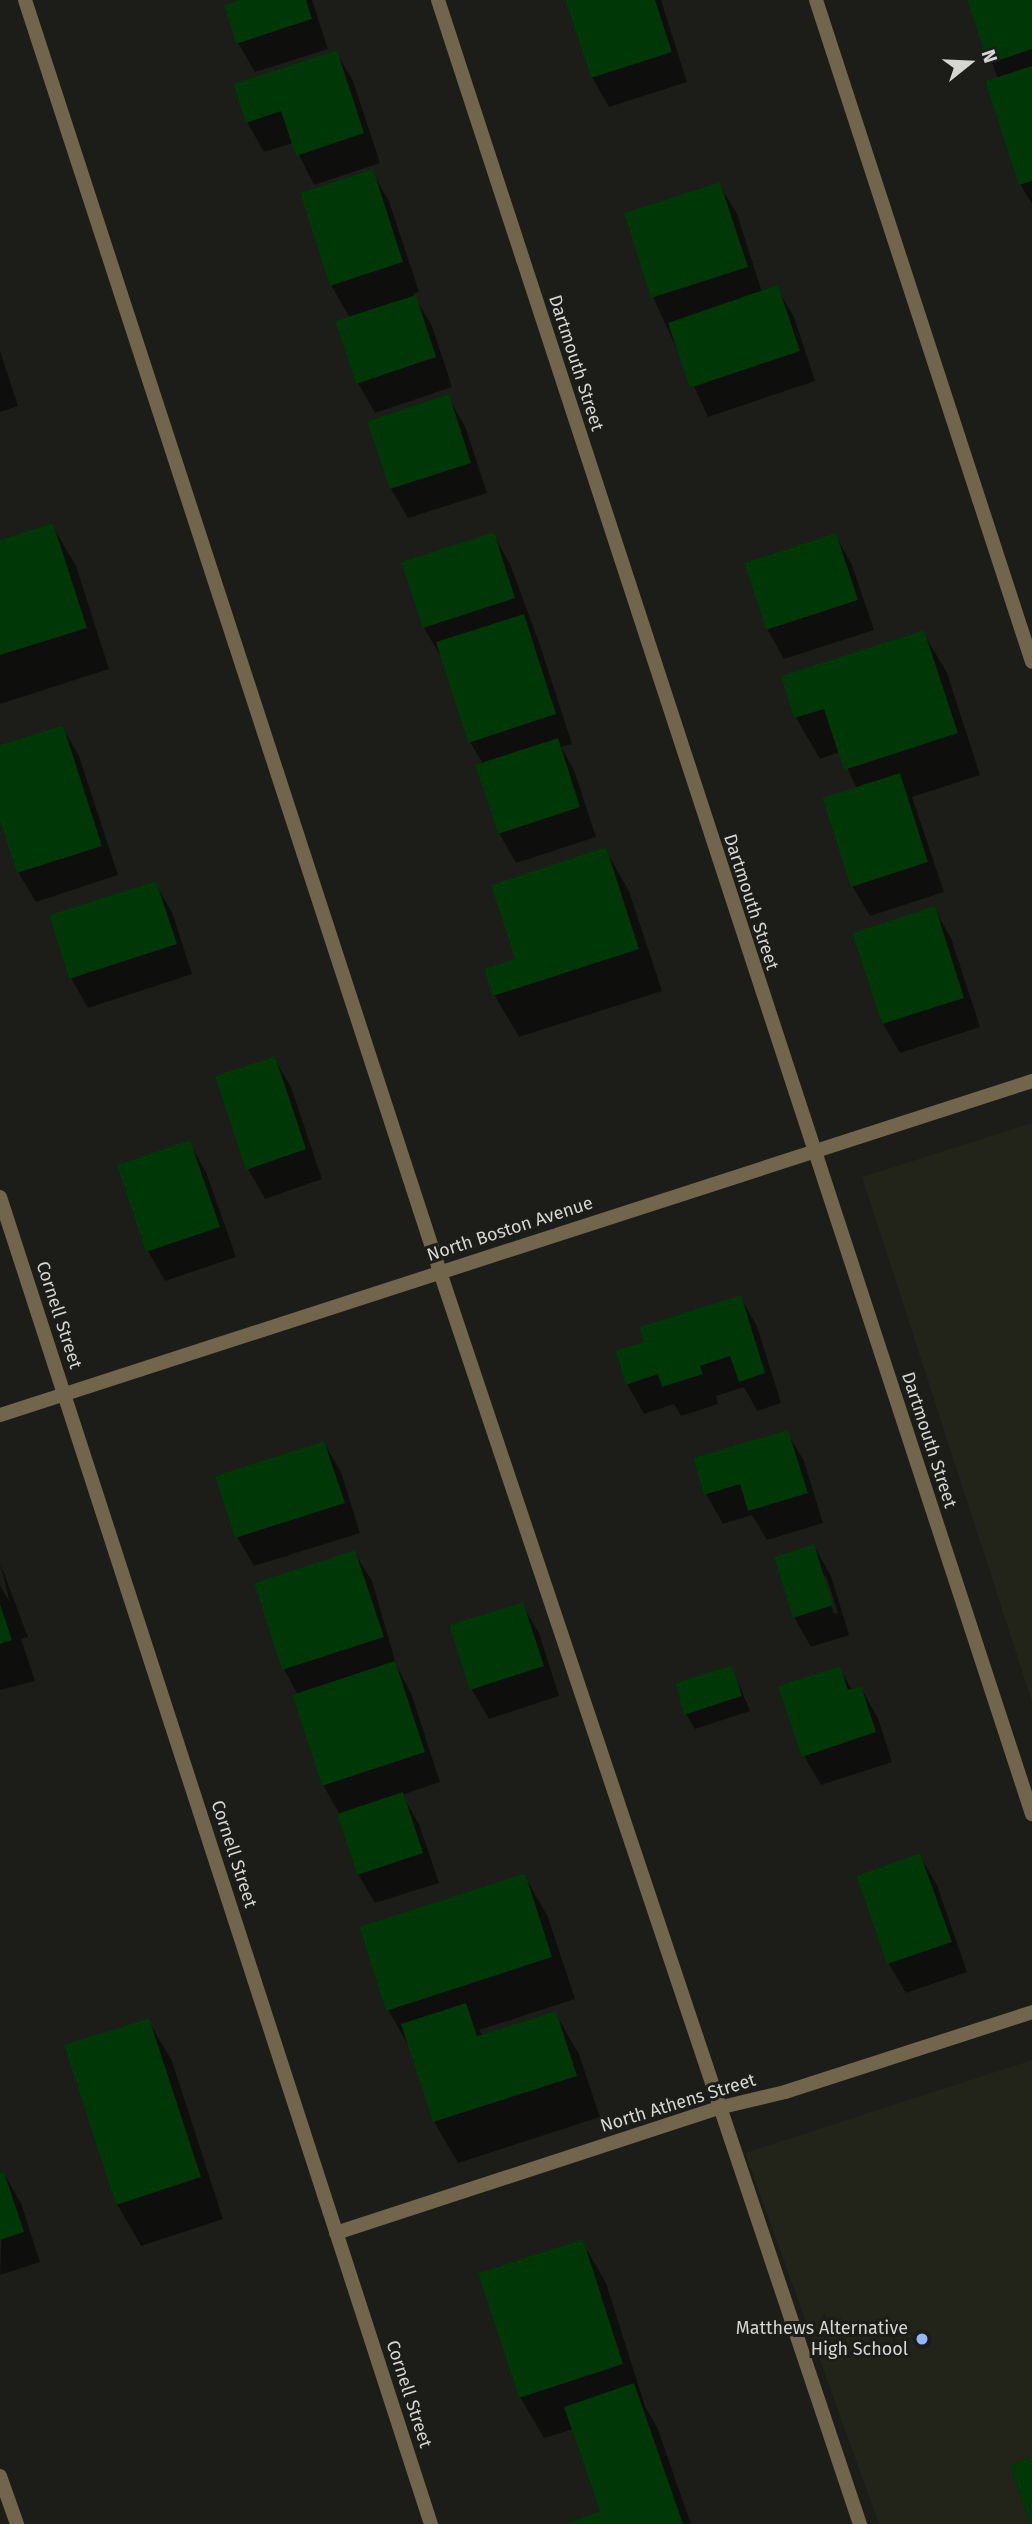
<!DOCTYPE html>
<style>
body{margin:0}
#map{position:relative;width:1032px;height:2524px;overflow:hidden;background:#1c1c18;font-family:"Fira Sans",sans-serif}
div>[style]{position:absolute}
.built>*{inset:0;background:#222419}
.shadow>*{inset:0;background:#0007}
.building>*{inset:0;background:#003707}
.lane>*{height:14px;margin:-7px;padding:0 7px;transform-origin:7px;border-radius:7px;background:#71654b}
.street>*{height:14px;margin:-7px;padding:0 7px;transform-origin:7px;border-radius:7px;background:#71654b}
.dots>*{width:19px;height:19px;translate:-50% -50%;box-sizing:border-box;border:4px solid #1c1c18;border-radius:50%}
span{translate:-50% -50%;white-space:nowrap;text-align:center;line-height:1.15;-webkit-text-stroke:6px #1c1c18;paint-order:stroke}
.street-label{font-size:18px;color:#d5d5d2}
.poi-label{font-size:18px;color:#d5d5d2}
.right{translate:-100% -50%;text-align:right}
.north{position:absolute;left:934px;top:28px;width:70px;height:70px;-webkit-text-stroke:5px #1c1c18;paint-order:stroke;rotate:72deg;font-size:19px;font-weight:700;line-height:28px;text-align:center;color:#d5d5d2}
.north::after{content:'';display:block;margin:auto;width:24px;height:32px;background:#d5d5d2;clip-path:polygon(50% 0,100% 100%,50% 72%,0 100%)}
</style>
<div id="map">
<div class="built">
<i style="clip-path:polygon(1032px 1123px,1032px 1702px,862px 1177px)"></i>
<i style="clip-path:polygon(1032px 2060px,1032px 2524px,879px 2524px,745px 2153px)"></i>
</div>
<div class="shadow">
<i style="clip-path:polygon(245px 0,312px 0,328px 49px,255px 72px,238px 43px)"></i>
<i style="clip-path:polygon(567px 0,661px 0,687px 82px,609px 107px,592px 77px)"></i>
<i style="clip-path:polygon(969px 0,1032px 0,1032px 204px,1020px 184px,998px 79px)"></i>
<i style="clip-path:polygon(336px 52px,353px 81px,380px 163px,314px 185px,293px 143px,264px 152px,247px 122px)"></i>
<i style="clip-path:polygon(372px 172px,389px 201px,419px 292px,413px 294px,432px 326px,452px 387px,375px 413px,358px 383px,337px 322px,350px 318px,331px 285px)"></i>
<i style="clip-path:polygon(719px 184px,737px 214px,762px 292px,777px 288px,794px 317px,815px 381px,708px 417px,653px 297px,626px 214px)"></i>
<i style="clip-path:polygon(0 351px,18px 406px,0 412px)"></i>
<i style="clip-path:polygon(448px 397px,465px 426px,487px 493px,408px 518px,391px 489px,369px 422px)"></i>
<i style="clip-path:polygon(52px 525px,76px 566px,109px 669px,0 704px,0 541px)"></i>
<i style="clip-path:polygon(493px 534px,510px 564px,540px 645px,572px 744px,561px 747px,574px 770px,596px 837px,516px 863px,499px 833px,483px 764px,470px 742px,441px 657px,424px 628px,403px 563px)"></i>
<i style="clip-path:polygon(835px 535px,852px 565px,874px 630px,784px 659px,767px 629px)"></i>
<i style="clip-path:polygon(923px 632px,947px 673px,980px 775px,912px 797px,944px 892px,870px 916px,852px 886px,857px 789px,840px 752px,820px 759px,796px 718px,783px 677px)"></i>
<i style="clip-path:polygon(62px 727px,79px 756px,118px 875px,36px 902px,18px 872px,0 816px,0 747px)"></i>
<i style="clip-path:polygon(605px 849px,629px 891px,662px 991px,519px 1037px,495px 996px,486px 970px,518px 960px)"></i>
<i style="clip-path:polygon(155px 883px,172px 912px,192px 974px,88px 1008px,71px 978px,51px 917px)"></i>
<i style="clip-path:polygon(934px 908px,951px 938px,980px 1027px,900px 1053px,883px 1024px,854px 934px)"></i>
<i style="clip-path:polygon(274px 1058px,291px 1087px,322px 1179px,265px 1199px,248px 1169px)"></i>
<i style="clip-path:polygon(189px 1142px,206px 1172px,236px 1257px,165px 1281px,148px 1251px)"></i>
<i style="clip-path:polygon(740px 1297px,757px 1326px,781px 1403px,757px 1411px,744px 1387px,716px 1396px,718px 1404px,681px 1416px,674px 1404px,644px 1414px,627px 1384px)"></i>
<i style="clip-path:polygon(787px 1432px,804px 1461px,823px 1523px,767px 1540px,752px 1515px,723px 1524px,706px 1494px,696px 1459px)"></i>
<i style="clip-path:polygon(324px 1443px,341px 1472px,360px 1533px,254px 1566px,237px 1537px)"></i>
<i style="clip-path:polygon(evenodd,814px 1546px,831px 1576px,849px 1635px,811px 1647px,794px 1617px,814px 1546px,822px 1576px,826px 1576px,838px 1613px,834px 1614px,822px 1576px)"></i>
<i style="clip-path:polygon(354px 1552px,372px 1581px,397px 1667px,411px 1693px,440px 1782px,402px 1795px,419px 1824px,439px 1883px,375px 1903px,358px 1874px,340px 1815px,323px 1785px,298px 1695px,284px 1669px)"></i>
<i style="clip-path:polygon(0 1563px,28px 1637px,21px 1639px,35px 1681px,0 1690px,0 1585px,10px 1603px)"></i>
<i style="clip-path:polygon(522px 1604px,539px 1633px,559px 1696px,489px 1719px,472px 1690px,451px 1627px)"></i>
<i style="clip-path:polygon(732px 1668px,750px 1711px,695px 1729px,686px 1714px)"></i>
<i style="clip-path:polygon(839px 1668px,853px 1691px,861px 1688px,878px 1718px,892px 1762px,821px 1785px,804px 1756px)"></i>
<i style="clip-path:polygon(920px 1856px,937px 1885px,967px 1972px,906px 1993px,889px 1964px,859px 1877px)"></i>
<i style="clip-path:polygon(524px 1875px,548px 1917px,575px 1999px,479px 2030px,483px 2036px,555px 2013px,579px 2054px,600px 2117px,458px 2163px,434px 2122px,411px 2050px,388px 2010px)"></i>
<i style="clip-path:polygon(148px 2020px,172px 2061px,223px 2219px,141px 2246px,117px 2204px)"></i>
<i style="clip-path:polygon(4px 2174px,21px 2203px,40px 2262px,0 2275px)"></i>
<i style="clip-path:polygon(582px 2241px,606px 2283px,645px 2406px,657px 2427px,691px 2524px,568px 2524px,602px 2512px,574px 2429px,544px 2438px,520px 2397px)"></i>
</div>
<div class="building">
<i style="clip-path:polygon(239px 0,306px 0,312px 19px,236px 44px,224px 5px)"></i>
<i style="clip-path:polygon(565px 0,655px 0,672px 52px,591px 78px)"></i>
<i style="clip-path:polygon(967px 0,1032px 0,1032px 49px,988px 64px)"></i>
<i style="clip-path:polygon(337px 50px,364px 133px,296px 156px,281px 111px,246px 123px,233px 84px)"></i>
<i style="clip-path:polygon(1032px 66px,1032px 181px,1019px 185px,985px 81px)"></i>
<i style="clip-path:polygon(373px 169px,403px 262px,330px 286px,300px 193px)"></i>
<i style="clip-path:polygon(720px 182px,748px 267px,651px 298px,624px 213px)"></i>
<i style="clip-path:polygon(778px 285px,800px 351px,690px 388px,668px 323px)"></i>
<i style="clip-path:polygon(416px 295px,436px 357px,356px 384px,335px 321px)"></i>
<i style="clip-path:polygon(449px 394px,471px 463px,390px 489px,367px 421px)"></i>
<i style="clip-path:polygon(53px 523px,87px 628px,0 655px,0 540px)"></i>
<i style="clip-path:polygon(494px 532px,515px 598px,423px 628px,401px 562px)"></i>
<i style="clip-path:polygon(836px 533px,858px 600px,766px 630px,744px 563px)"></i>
<i style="clip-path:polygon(524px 614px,556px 714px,468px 743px,436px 642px)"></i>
<i style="clip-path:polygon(924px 630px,958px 733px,844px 770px,824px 709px,794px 718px,781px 676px)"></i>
<i style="clip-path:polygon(63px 725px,102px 846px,17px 873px,0 821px,0 745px)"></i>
<i style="clip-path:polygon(558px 738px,580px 807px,498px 834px,475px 765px)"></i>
<i style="clip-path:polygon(900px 773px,928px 862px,851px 887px,822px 798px)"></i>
<i style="clip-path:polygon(606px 847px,639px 949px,493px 996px,484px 969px,515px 959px,491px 885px)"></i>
<i style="clip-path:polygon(156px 881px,177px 944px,69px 979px,49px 915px)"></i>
<i style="clip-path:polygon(935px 906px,964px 998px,882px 1024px,852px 933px)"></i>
<i style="clip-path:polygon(275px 1056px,306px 1149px,246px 1170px,215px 1076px)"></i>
<i style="clip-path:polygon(190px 1140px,220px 1227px,146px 1252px,117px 1165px)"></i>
<i style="clip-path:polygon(741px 1295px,765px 1373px,739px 1382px,730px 1356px,700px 1366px,703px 1374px,662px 1387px,658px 1374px,626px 1385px,615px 1351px,644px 1342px,639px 1327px)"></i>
<i style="clip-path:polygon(788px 1430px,808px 1493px,748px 1511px,740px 1484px,704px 1495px,693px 1458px)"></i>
<i style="clip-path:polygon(324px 1441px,345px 1503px,235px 1538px,215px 1476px)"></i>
<i style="clip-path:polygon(814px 1544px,833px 1605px,793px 1618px,774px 1557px)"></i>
<i style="clip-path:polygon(355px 1550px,384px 1637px,282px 1670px,254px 1583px)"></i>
<i style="clip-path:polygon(523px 1602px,544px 1666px,470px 1690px,449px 1625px)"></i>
<i style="clip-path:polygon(0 1604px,12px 1640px,0 1644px)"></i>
<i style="clip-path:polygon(395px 1661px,425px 1752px,322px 1786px,292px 1695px)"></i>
<i style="clip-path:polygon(732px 1665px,742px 1696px,684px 1715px,675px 1683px)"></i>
<i style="clip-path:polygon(840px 1666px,848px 1690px,861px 1686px,876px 1732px,802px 1757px,778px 1686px)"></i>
<i style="clip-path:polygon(403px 1792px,423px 1853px,357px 1875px,337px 1814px)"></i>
<i style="clip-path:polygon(920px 1853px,952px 1942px,887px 1964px,856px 1876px)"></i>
<i style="clip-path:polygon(525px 1873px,552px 1957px,386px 2011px,359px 1927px)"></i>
<i style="clip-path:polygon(466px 2003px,477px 2036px,556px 2011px,577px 2076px,433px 2122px,401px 2024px)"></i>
<i style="clip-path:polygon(149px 2018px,201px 2177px,116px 2205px,64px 2045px)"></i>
<i style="clip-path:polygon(4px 2172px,24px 2232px,0 2240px,0 2173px)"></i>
<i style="clip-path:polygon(583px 2239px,623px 2364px,519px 2398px,478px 2273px)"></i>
<i style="clip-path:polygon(634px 2383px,683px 2524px,564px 2524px,600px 2511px,564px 2407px)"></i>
<i style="clip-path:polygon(1032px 2457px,1032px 2524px,1030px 2524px,1010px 2465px)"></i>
</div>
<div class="lane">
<i style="left:25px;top:0;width:1338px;rotate:71.93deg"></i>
<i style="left:440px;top:1272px;width:1321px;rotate:71.46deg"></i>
<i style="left:816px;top:0;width:696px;rotate:71.93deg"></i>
<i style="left:0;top:2476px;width:51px;rotate:70.5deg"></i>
</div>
<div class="street">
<i style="left:438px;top:0;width:1909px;rotate:71.87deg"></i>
<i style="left:0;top:1197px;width:1395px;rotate:72.01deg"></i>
<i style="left:0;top:1415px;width:1085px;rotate:-17.93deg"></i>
<i style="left:336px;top:2233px;width:402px;rotate:-18.1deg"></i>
<i style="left:718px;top:2108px;width:69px;rotate:-13.4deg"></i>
<i style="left:785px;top:2092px;width:260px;rotate:-17.9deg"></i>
</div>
<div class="dots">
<i style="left:922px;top:2339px;background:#93b7fd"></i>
</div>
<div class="street-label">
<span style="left:576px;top:363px;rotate:72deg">Dartmouth Street</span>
<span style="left:751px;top:902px;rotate:72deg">Dartmouth Street</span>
<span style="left:510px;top:1229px;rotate:-18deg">North Boston Avenue</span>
<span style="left:59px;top:1315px;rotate:72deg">Cornell Street</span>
<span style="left:929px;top:1440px;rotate:72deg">Dartmouth Street</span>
<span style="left:234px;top:1854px;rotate:72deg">Cornell Street</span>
<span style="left:678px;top:2103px;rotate:-17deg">North Athens Street</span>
<span style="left:409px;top:2394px;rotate:72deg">Cornell Street</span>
</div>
<div class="poi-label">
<span class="right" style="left:908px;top:2339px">Matthews Alternative<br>High School</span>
</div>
<div class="north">N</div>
</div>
